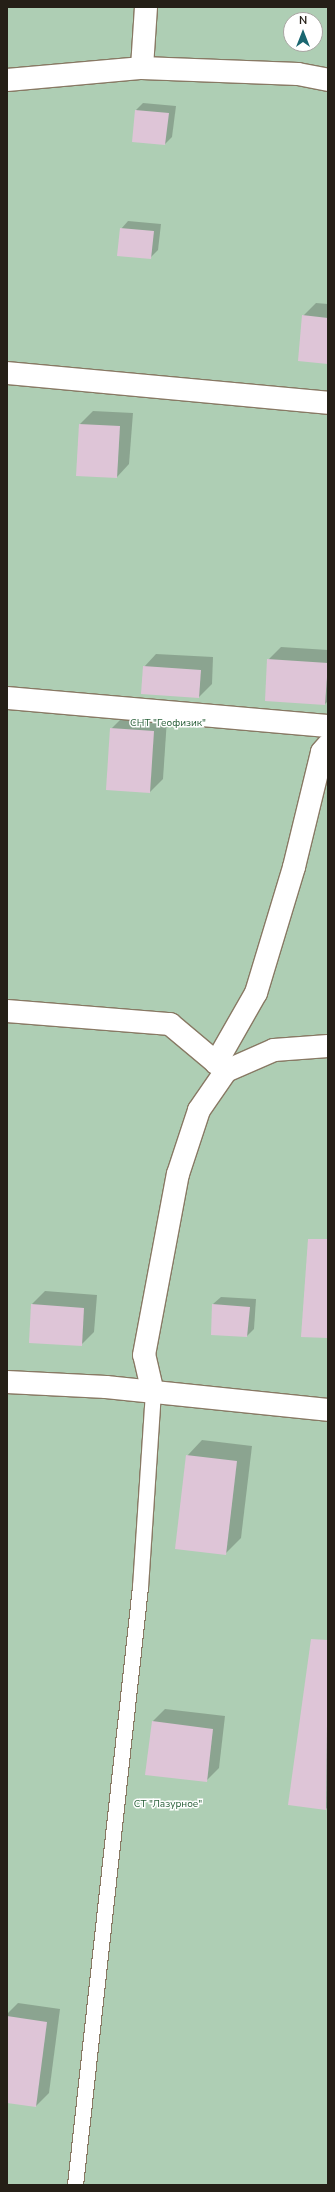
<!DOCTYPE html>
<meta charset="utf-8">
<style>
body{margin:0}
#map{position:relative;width:335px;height:2192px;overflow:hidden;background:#f6e5cd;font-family:"Nunito Sans",sans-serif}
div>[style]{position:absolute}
.green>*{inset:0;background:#aeceb4}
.shadow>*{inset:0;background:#0003}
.building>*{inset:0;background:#dec5d7}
.roads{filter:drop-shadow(1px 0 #887964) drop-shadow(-1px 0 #887964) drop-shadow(0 1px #887964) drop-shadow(0 -1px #887964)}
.lane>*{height:15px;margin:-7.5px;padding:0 7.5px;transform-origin:7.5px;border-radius:7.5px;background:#fff}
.street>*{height:22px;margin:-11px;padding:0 11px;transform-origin:11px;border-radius:11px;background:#fff}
span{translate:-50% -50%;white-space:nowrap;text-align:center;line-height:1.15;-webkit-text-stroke:3px #fff;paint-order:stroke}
.park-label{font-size:10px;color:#2a603a}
.frame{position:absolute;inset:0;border:8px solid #251f17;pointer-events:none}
.north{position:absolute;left:283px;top:12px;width:40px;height:40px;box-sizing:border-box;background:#fff;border:1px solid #a8a5a2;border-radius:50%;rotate:0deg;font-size:11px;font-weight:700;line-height:16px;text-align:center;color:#251f17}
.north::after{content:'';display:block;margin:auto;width:14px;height:18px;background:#1a6670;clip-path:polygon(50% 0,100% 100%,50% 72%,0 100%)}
</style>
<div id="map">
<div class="green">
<i style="clip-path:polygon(evenodd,7px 7px,328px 7px,328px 2185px,7px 2185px,7px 7px,291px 20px,315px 20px,315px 44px,291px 44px,291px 20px)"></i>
</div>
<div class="shadow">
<i style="clip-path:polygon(143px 103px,176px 106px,172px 137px,165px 144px,136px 110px)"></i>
<i style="clip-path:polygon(128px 221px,161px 224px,158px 250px,150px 258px,121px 229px)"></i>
<i style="clip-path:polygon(316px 303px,328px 304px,328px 363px,303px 316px)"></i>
<i style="clip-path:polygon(93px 411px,133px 413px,129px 464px,117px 477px,77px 475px,80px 424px)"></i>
<i style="clip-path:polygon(281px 647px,328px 650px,328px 701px,325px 704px,266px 700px,268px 660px)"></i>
<i style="clip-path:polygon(156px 654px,213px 657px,212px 684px,199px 697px,144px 667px)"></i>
<i style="clip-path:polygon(124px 716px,167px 719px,163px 779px,150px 792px,107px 789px,111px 729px)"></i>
<i style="clip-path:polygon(328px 1002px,328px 1022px,327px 1022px)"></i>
<i style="clip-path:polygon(45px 1291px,97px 1295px,94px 1332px,81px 1345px,32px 1304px)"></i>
<i style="clip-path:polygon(221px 1297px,256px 1299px,254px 1329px,247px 1336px,213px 1304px)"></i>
<i style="clip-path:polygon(202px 1440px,252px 1446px,241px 1538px,225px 1554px,187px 1456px)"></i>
<i style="clip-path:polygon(321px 1659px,328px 1660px,328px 1806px,326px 1809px)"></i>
<i style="clip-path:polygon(165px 1709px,225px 1716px,219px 1768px,206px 1781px,152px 1722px)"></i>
<i style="clip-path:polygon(18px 2003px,60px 2009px,49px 2093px,36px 2106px,7px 2102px,7px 2014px)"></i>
</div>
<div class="building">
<i style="clip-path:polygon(135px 110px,169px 113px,165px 145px,132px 142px)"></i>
<i style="clip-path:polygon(120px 228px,154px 231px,151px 259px,117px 256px)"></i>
<i style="clip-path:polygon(302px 315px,328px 318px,328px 364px,298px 361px)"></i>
<i style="clip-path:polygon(79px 424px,120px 426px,117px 478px,76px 476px)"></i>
<i style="clip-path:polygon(267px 659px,328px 663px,325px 705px,265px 701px)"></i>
<i style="clip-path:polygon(143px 666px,201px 670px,199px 698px,141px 694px)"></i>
<i style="clip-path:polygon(110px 728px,154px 731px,150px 793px,106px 790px)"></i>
<i style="clip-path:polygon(308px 1239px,328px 1239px,328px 1338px,301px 1337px)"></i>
<i style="clip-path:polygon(31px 1304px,84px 1308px,82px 1346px,29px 1343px)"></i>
<i style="clip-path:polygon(212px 1304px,250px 1307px,247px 1337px,211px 1335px)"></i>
<i style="clip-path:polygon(186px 1455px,237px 1461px,226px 1555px,175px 1549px)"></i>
<i style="clip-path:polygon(311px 1639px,328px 1640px,326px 1810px,288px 1805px)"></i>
<i style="clip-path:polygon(152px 1721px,213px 1729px,207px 1782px,145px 1775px)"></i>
<i style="clip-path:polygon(7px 2016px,47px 2022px,36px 2107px,7px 2103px)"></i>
</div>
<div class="roads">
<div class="lane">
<i style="left:75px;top:2185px;width:602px;rotate:-83.8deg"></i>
<i style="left:140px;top:1587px;width:194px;rotate:-86.2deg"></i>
</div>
<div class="street">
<i style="left:146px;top:7px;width:61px;rotate:93.8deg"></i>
<i style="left:142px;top:68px;width:156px;rotate:2.2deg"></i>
<i style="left:298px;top:74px;width:31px;rotate:11deg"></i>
<i style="left:7px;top:80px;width:136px;rotate:-5.1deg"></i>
<i style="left:7px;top:373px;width:322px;rotate:5.3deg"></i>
<i style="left:7px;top:698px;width:322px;rotate:5deg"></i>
<i style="left:7px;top:1011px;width:164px;rotate:4.6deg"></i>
<i style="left:170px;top:1024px;width:73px;rotate:40deg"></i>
<i style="left:216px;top:1063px;width:81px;rotate:-60.3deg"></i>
<i style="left:256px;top:993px;width:132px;rotate:-73.2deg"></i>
<i style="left:294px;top:867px;width:118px;rotate:-76.3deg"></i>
<i style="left:322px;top:752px;width:9px;rotate:-49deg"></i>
<i style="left:7px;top:1382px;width:99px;rotate:2.9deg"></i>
<i style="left:106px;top:1387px;width:223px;rotate:5.9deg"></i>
<i style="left:153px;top:1393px;width:39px;rotate:-103deg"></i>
<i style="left:144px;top:1355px;width:184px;rotate:-79.4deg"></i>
<i style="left:178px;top:1174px;width:67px;rotate:-71.8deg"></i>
<i style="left:199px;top:1110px;width:47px;rotate:-55.3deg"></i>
<i style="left:226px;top:1071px;width:52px;rotate:-23.6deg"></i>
<i style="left:274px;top:1050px;width:54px;rotate:-4.2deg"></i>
</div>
</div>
<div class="park-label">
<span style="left:168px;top:724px">СНТ "Геофизик"</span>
<span style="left:168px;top:1805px">СТ "Лазурное"</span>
</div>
<div class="frame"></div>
<div class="north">N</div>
</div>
